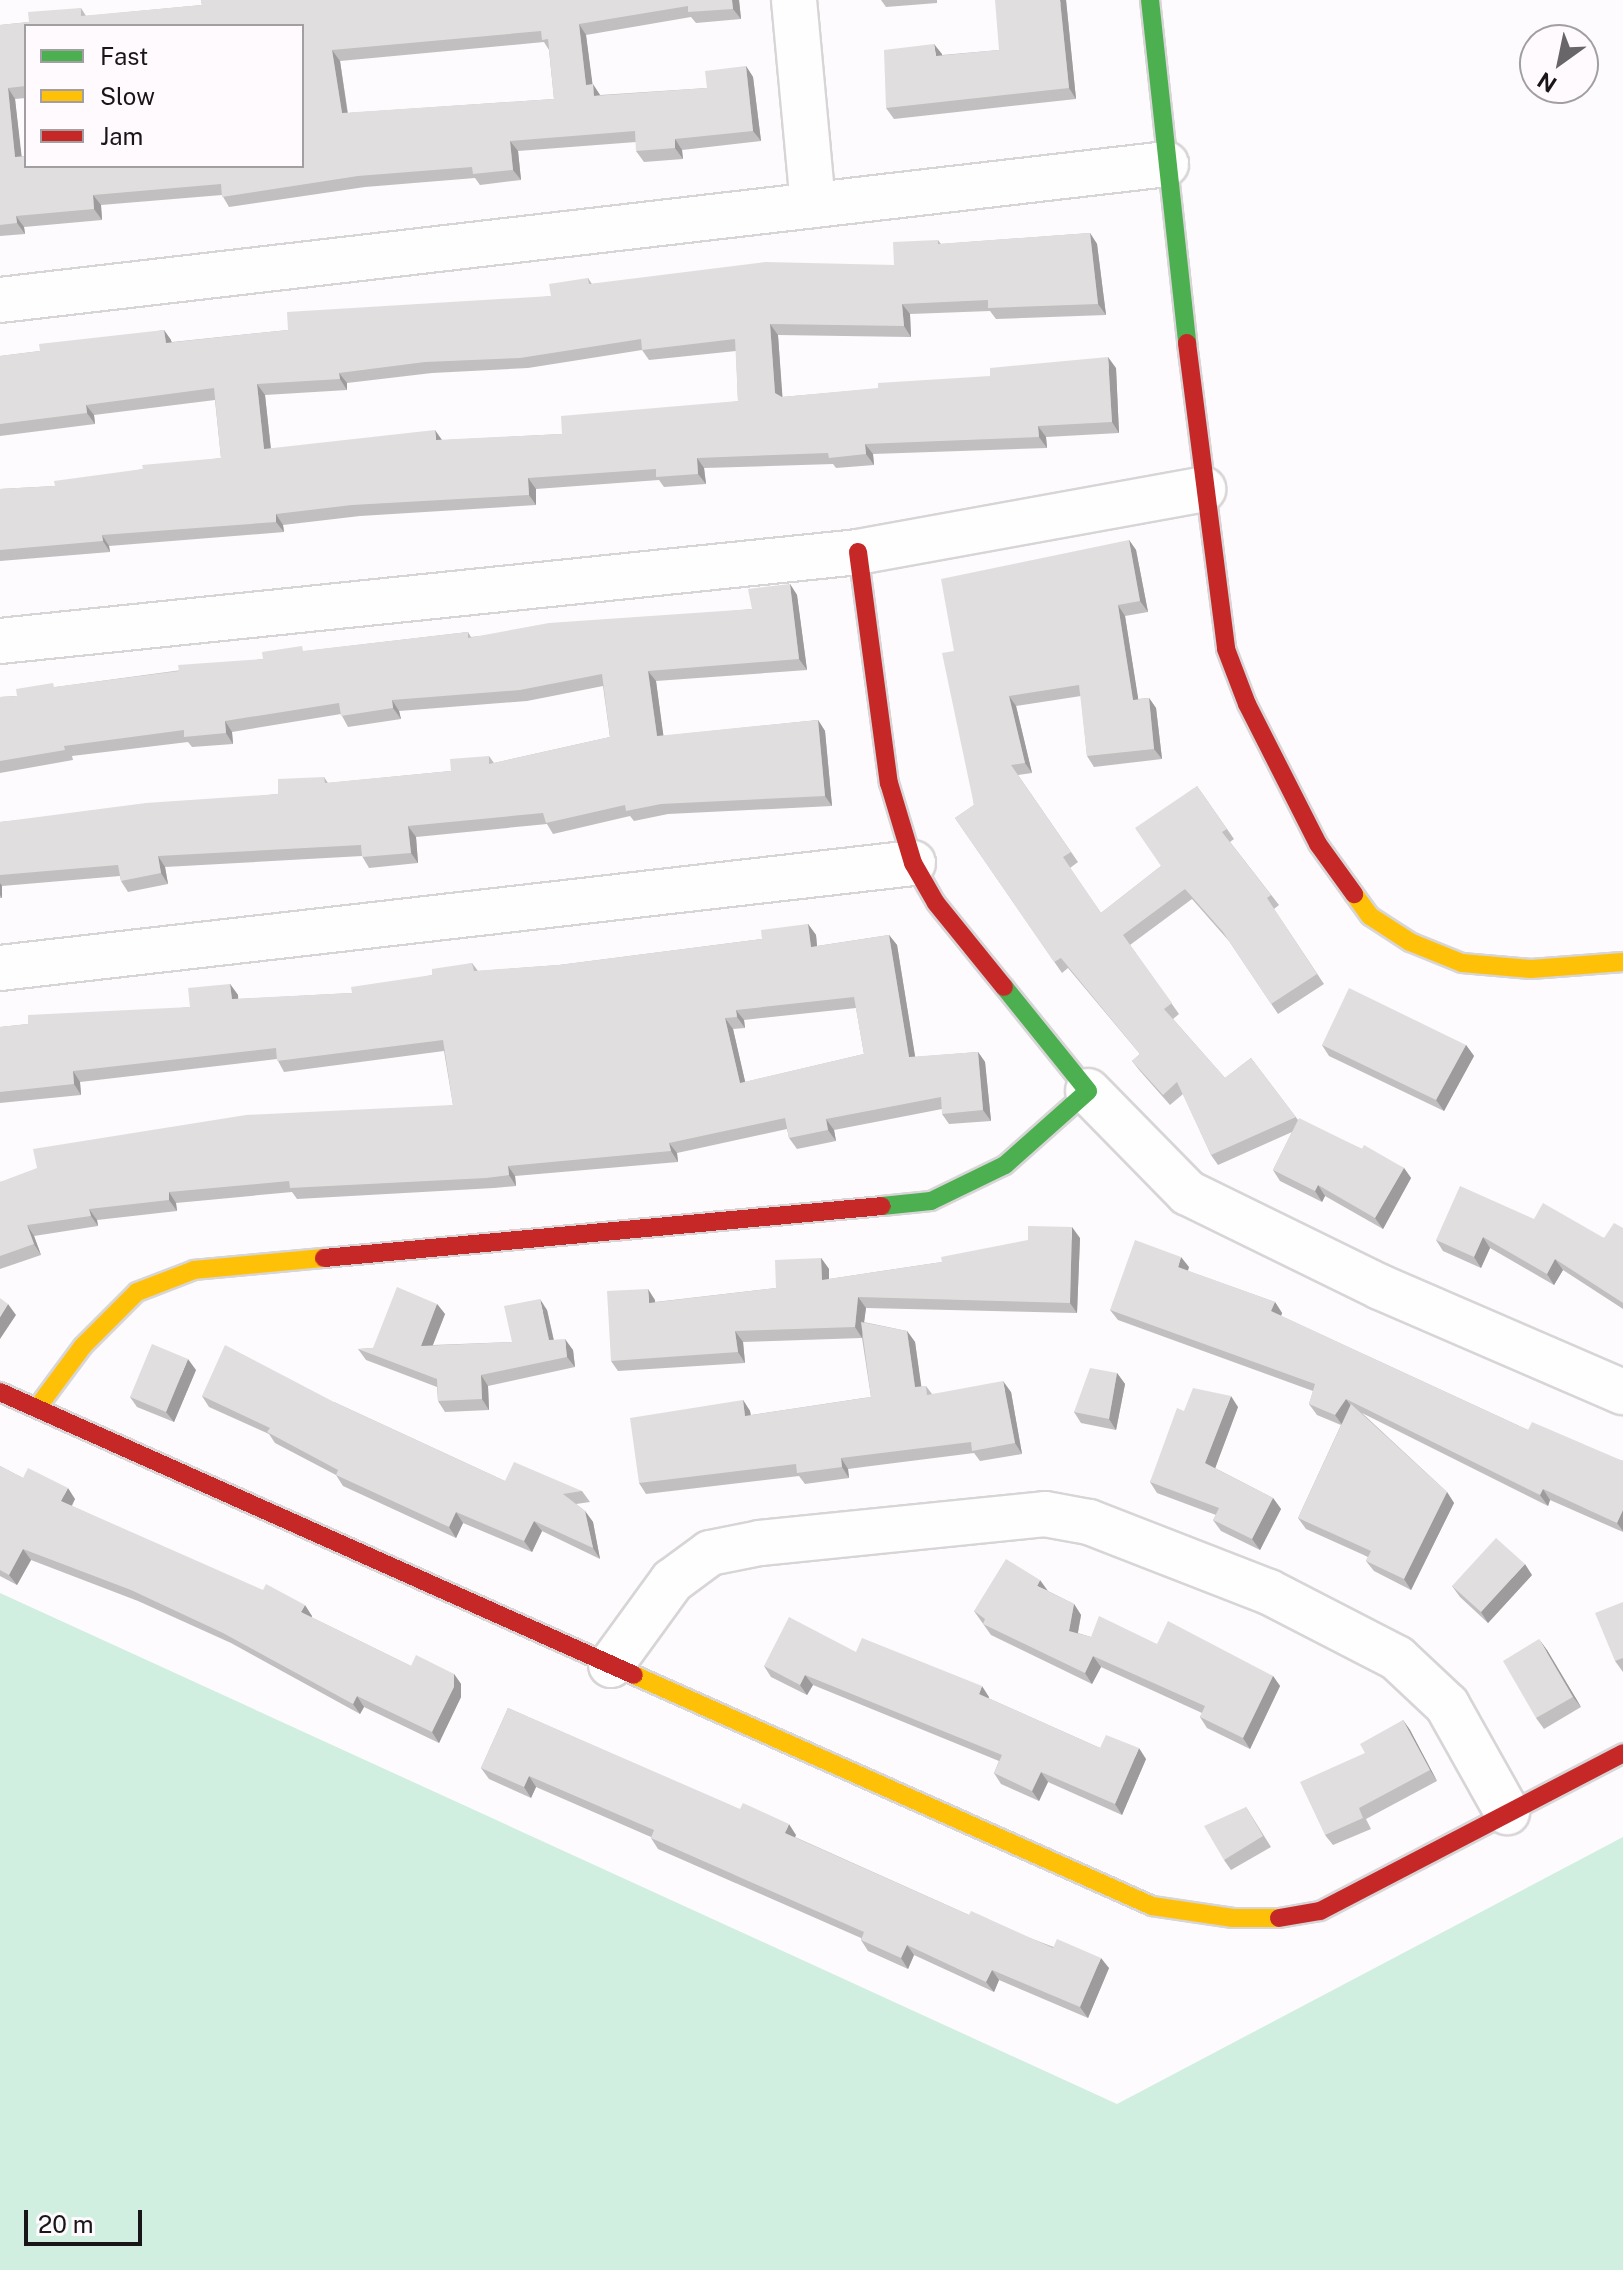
<!DOCTYPE html>
<style>
body{margin:0}
#map{position:relative;width:1623px;height:2270px;overflow:hidden;background:#fdfbfd;font-family:"Public Sans",sans-serif}
div>[style]{position:absolute}
.green>*{inset:0;background:#d1efe0}
.roads{filter:drop-shadow(2px 0 #d8d5d7) drop-shadow(-2px 0 #d8d5d7) drop-shadow(0 2px #d8d5d7) drop-shadow(0 -2px #d8d5d7)}
.street>*{height:44px;margin:-22px;padding:0 22px;transform-origin:22px;border-radius:22px;background:#fffeff}
.fast>*{height:18px;margin:-9px;padding:0 9px;transform-origin:9px;border-radius:9px;background:#4caf50}
.slow>*{height:18px;margin:-9px;padding:0 9px;transform-origin:9px;border-radius:9px;background:#ffc107}
.jam>*{height:18px;margin:-9px;padding:0 9px;transform-origin:9px;border-radius:9px;background:#c62828}
.wall>*{inset:0;background:#c1bfbf}
.shaded-wall>*{inset:0;background:#9d9b9b}
.building>*{inset:0;background:#e0dede}
span{translate:-50% -50%;white-space:nowrap;text-align:center;line-height:1.15;-webkit-text-stroke:7px #fefafe;paint-order:stroke}
.legend{position:absolute;left:24px;top:24px;width:280px;height:144px;box-sizing:border-box;background:#fefafe;border:2px solid #a29fa2;margin:0;padding:10px 14px;list-style:none;font-size:24px;color:#191619}
.legend li{display:flex;align-items:center;gap:16px;height:40px}
.legend b{width:40px;border:2px solid #a29fa2}
.north{position:absolute;left:1519px;top:24px;width:80px;height:80px;box-sizing:border-box;background:#fefafe;border:2px solid #a29fa2;border-radius:50%;rotate:213deg;font-size:22px;font-weight:700;line-height:32px;text-align:center;color:#191619}
.north::after{content:'';display:block;margin:auto;width:28px;height:36px;background:#696669;clip-path:polygon(50% 0,100% 100%,50% 72%,0 100%)}
.scale{position:absolute;left:24px;top:2210px;width:118px;height:36px;box-sizing:border-box;border:4px solid #191619;border-top:0;padding-left:10px;font-size:24px;line-height:28px;white-space:nowrap;color:#191619;-webkit-text-stroke:6px #fefafe;paint-order:stroke}
</style>
<div id="map">
<div class="green">
<i style="clip-path:polygon(0 1593px,1117px 2104px,1623px 1837px,1623px 2270px,0 2270px)"></i>
</div>
<div class="roads">
<div class="street">
<i style="left:794px;top:0;width:206px;rotate:84.7deg"></i>
<i style="left:0;top:300px;width:1174px;rotate:-6.65deg"></i>
<i style="left:0;top:641px;width:863px;rotate:-5.92deg"></i>
<i style="left:858px;top:552px;width:351px;rotate:-10.3deg"></i>
<i style="left:0;top:968px;width:919px;rotate:-6.56deg"></i>
<i style="left:1088px;top:1091px;width:143px;rotate:45.6deg"></i>
<i style="left:1188px;top:1193px;width:214px;rotate:26.1deg"></i>
<i style="left:1380px;top:1287px;width:265px;rotate:23.4deg"></i>
<i style="left:611px;top:1665px;width:104px;rotate:-54deg"></i>
<i style="left:672px;top:1581px;width:47px;rotate:-36.4deg"></i>
<i style="left:710px;top:1553px;width:51px;rotate:-11.3deg"></i>
<i style="left:760px;top:1543px;width:286px;rotate:-5.8deg"></i>
<i style="left:1045px;top:1514px;width:45px;rotate:10.3deg"></i>
<i style="left:1089px;top:1522px;width:193px;rotate:21.3deg"></i>
<i style="left:1269px;top:1592px;width:144px;rotate:27.3deg"></i>
<i style="left:1397px;top:1658px;width:69px;rotate:43.2deg"></i>
<i style="left:1447px;top:1705px;width:123px;rotate:60.7deg"></i>
</div>
<div class="fast">
<i style="left:1150px;top:0;width:345px;rotate:83.8deg"></i>
<i style="left:882px;top:1206px;width:49px;rotate:-5.8deg"></i>
<i style="left:931px;top:1201px;width:82px;rotate:-25.9deg"></i>
<i style="left:1005px;top:1165px;width:111px;rotate:-41.7deg"></i>
<i style="left:1088px;top:1091px;width:134px;rotate:-128.9deg"></i>
</div>
<div class="slow">
<i style="left:1354px;top:894px;width:27px;rotate:54deg"></i>
<i style="left:1370px;top:916px;width:48px;rotate:33deg"></i>
<i style="left:1410px;top:942px;width:56px;rotate:22deg"></i>
<i style="left:1462px;top:963px;width:69px;rotate:5deg"></i>
<i style="left:1531px;top:969px;width:92px;rotate:-4.4deg"></i>
<i style="left:37px;top:1408px;width:77px;rotate:-53.4deg"></i>
<i style="left:83px;top:1346px;width:76px;rotate:-45deg"></i>
<i style="left:137px;top:1292px;width:61px;rotate:-21.1deg"></i>
<i style="left:194px;top:1270px;width:131px;rotate:-5.3deg"></i>
<i style="left:634px;top:1675px;width:567px;rotate:24.03deg"></i>
<i style="left:1152px;top:1906px;width:82px;rotate:8.4deg"></i>
<i style="left:1233px;top:1918px;width:46px"></i>
</div>
<div class="jam">
<i style="left:1187px;top:343px;width:308px;rotate:82.7deg"></i>
<i style="left:1226px;top:649px;width:59px;rotate:69.1deg"></i>
<i style="left:1247px;top:704px;width:157px;rotate:63.1deg"></i>
<i style="left:1318px;top:844px;width:62px;rotate:54.2deg"></i>
<i style="left:858px;top:552px;width:233px;rotate:82.4deg"></i>
<i style="left:889px;top:783px;width:84px;rotate:73.3deg"></i>
<i style="left:913px;top:863px;width:46px;rotate:60.1deg"></i>
<i style="left:936px;top:903px;width:108px;rotate:51deg"></i>
<i style="left:324px;top:1258px;width:560px;rotate:-5.32deg"></i>
<i style="left:0;top:1392px;width:694px;rotate:24.05deg"></i>
<i style="left:1279px;top:1918px;width:42px;rotate:-9.7deg"></i>
<i style="left:1320px;top:1911px;width:342px;rotate:-27.5deg"></i>
</div>
</div>
<div class="wall">
<i style="clip-path:polygon(evenodd,201px 0,739px 0,741px 19px,696px 23px,691px 17px,586px 35px,592px 84px,600px 95px,707px 88px,746px 66px,753px 77px,761px 141px,682px 150px,683px 159px,644px 162px,636px 151px,636px 142px,518px 151px,521px 180px,480px 185px,475px 178px,365px 187px,229px 207px,222px 195px,101px 205px,102px 220px,24px 227px,25px 234px,0 236px,0 25px,29px 22px,81px 8px,86px 16px,202px 5px,201px 0,26px 26px,302px 26px,302px 166px,21px 156px,15px 99px,26px 98px,26px 26px,201px 0,544px 42px,549px 50px,554px 99px,348px 113px,340px 61px,544px 42px)"></i>
<i style="clip-path:polygon(881px 0,937px 0,937px 3px,886px 7px)"></i>
<i style="clip-path:polygon(1066px 0,1076px 99px,894px 119px,886px 108px,942px 54px,942px 55px,999px 50px)"></i>
<i style="clip-path:polygon(evenodd,1090px 233px,1097px 244px,1106px 315px,996px 319px,990px 311px,910px 314px,911px 337px,778px 335px,782px 397px,1116px 368px,1119px 433px,1046px 437px,1047px 448px,873px 454px,874px 465px,836px 468px,833px 464px,704px 468px,706px 484px,664px 487px,659px 480px,536px 489px,536px 505px,360px 516px,283px 525px,284px 532px,109px 546px,110px 552px,0 561px,0 489px,55px 486px,143px 469px,221px 458px,215px 400px,94px 415px,95px 424px,0 436px,0 356px,40px 351px,164px 330px,172px 342px,288px 330px,551px 296px,588px 278px,592px 284px,894px 265px,938px 240px,941px 244px,1090px 233px,642px 350px,649px 360px,736px 351px,738px 401px,562px 434px,271px 449px,265px 395px,347px 390px,347px 383px,432px 373px,528px 368px,642px 350px)"></i>
<i style="clip-path:polygon(1129px 540px,1136px 550px,1148px 612px,1125px 616px,1138px 699px,1149px 698px,1156px 708px,1162px 759px,1094px 767px,1087px 756px,1081px 696px,1016px 706px,1032px 773px,1018px 775px,1078px 862px,1070px 868px,1101px 913px,1161px 866px,1197px 786px,1234px 839px,1230px 842px,1279px 905px,1274px 909px,1324px 984px,1278px 1014px,1229px 941px,1192px 899px,1130px 945px,1179px 1014px,1173px 1019px,1225px 1078px,1251px 1058px,1298px 1120px,1404px 1168px,1411px 1178px,1383px 1229px,1325px 1196px,1322px 1202px,1280px 1181px,1273px 1170px,1292px 1132px,1218px 1165px,1211px 1155px,1183px 1094px,1170px 1105px,1140px 1071px,1132px 1061px,1140px 1054px,1068px 968px,1062px 973px,955px 818px,974px 805px,954px 651px)"></i>
<i style="clip-path:polygon(790px 584px,797px 595px,807px 670px,656px 681px,663px 736px,818px 720px,825px 731px,832px 806px,668px 814px,634px 821px,630px 816px,553px 834px,547px 824px,416px 837px,418px 863px,369px 868px,362px 856px,165px 867px,168px 884px,128px 892px,121px 881px,120px 876px,2px 886px,2px 898px,0 898px,0 822px,278px 794px,324px 777px,328px 783px,451px 771px,489px 756px,494px 763px,610px 737px,603px 686px,527px 701px,399px 711px,401px 719px,348px 727px,341px 714px,232px 732px,233px 744px,192px 747px,188px 742px,72px 756px,73px 760px,0 773px,0 697px,17px 696px,56px 687px,263px 659px,306px 651px,468px 632px,471px 637px,752px 609px)"></i>
<i style="clip-path:polygon(evenodd,808px 924px,816px 935px,817px 946px,889px 935px,897px 945px,915px 1057px,978px 1052px,985px 1062px,991px 1121px,949px 1124px,942px 1114px,942px 1109px,834px 1130px,836px 1141px,797px 1149px,789px 1138px,787px 1129px,677px 1153px,678px 1162px,515px 1176px,516px 1186px,494px 1188px,297px 1199px,292px 1192px,176px 1203px,177px 1211px,97px 1220px,98px 1226px,34px 1236px,41px 1255px,0 1269px,0 1182px,453px 1105px,444px 1051px,284px 1072px,277px 1059px,80px 1082px,81px 1095px,0 1103px,0 1027px,190px 1007px,230px 984px,238px 995px,238px 999px,352px 993px,432px 975px,472px 963px,478px 971px,559px 965px,762px 939px,808px 924px,856px 1008px,864px 1054px,745px 1082px,733px 1029px,745px 1028px,744px 1020px,856px 1008px)"></i>
<i style="clip-path:polygon(1322px 1045px,1466px 1045px,1474px 1056px,1444px 1111px,1329px 1056px)"></i>
<i style="clip-path:polygon(1534px 1219px,1604px 1238px,1623px 1228px,1623px 1309px,1563px 1270px,1554px 1285px,1490px 1248px,1481px 1268px,1443px 1251px,1436px 1240px)"></i>
<i style="clip-path:polygon(1080px 1238px,1077px 1313px,866px 1308px,864px 1322px,907px 1331px,915px 1342px,921px 1387px,926px 1386px,932px 1394px,1011px 1392px,1022px 1454px,980px 1461px,974px 1453px,848px 1469px,849px 1478px,805px 1484px,799px 1476px,646px 1494px,639px 1483px,743px 1400px,750px 1411px,751px 1415px,871px 1397px,862px 1338px,743px 1342px,745px 1363px,618px 1371px,611px 1361px,655px 1300px,655px 1302px,776px 1288px,821px 1258px,829px 1269px,829px 1279px,942px 1262px)"></i>
<i style="clip-path:polygon(1189px 1267px,1188px 1271px,1275px 1302px,1282px 1313px,1281px 1316px,1528px 1430px,1623px 1461px,1623px 1532px,1550px 1500px,1548px 1506px,1362px 1413px,1447px 1492px,1454px 1503px,1411px 1590px,1374px 1571px,1366px 1561px,1368px 1557px,1306px 1529px,1298px 1518px,1341px 1425px,1317px 1415px,1309px 1404px,1313px 1391px,1118px 1320px,1110px 1310px)"></i>
<i style="clip-path:polygon(437px 1304px,445px 1314px,433px 1345px,512px 1342px,547px 1310px,554px 1340px,573px 1350px,575px 1367px,488px 1386px,489px 1410px,445px 1412px,438px 1401px,437px 1387px,366px 1360px,358px 1349px,373px 1348px)"></i>
<i style="clip-path:polygon(196px 1370px,174px 1422px,137px 1407px,130px 1397px)"></i>
<i style="clip-path:polygon(1117px 1373px,1125px 1384px,1116px 1430px,1081px 1423px,1074px 1412px)"></i>
<i style="clip-path:polygon(202px 1396px,334px 1402px,505px 1481px,582px 1491px,590px 1502px,576px 1504px,585px 1511px,593px 1522px,600px 1559px,542px 1531px,532px 1552px,463px 1523px,456px 1538px,343px 1486px,336px 1475px,275px 1443px,269px 1434px,209px 1407px)"></i>
<i style="clip-path:polygon(1238px 1407px,1215px 1468px,1273px 1498px,1281px 1509px,1260px 1550px,1221px 1531px,1213px 1520px,1216px 1515px,1157px 1493px,1150px 1482px,1184px 1411px)"></i>
<i style="clip-path:polygon(0 1466px,23px 1478px,75px 1499px,72px 1506px,312px 1616px,311px 1617px,411px 1666px,454px 1674px,461px 1684px,461px 1697px,439px 1743px,364px 1707px,360px 1714px,231px 1643px,138px 1601px,31px 1560px,17px 1585px,0 1576px)"></i>
<i style="clip-path:polygon(1532px 1575px,1488px 1623px,1460px 1597px,1452px 1586px)"></i>
<i style="clip-path:polygon(1048px 1591px,1074px 1604px,1081px 1615px,1078px 1633px,1091px 1637px,1157px 1644px,1273px 1676px,1280px 1686px,1250px 1749px,1207px 1728px,1200px 1717px,1202px 1713px,1101px 1667px,1092px 1684px,991px 1635px,974px 1611px)"></i>
<i style="clip-path:polygon(1623px 1602px,1623px 1672px,1615px 1661px)"></i>
<i style="clip-path:polygon(1547px 1650px,1581px 1707px,1544px 1729px,1536px 1718px)"></i>
<i style="clip-path:polygon(856px 1652px,989px 1697px,988px 1698px,1100px 1748px,1146px 1759px,1122px 1815px,1048px 1782px,1039px 1801px,1001px 1784px,994px 1773px,999px 1761px,813px 1685px,807px 1695px,771px 1677px,764px 1666px)"></i>
<i style="clip-path:polygon(508px 1708px,796px 1835px,795px 1837px,969px 1915px,1109px 1968px,1088px 2018px,999px 1980px,994px 1992px,914px 1955px,908px 1969px,868px 1951px,861px 1940px,861px 1938px,658px 1849px,651px 1838px,651px 1837px,536px 1787px,531px 1798px,489px 1779px,481px 1768px)"></i>
<i style="clip-path:polygon(1403px 1720px,1410px 1730px,1437px 1781px,1366px 1819px,1371px 1829px,1333px 1845px,1325px 1835px,1365px 1753px)"></i>
<i style="clip-path:polygon(1246px 1807px,1271px 1847px,1231px 1870px,1224px 1860px)"></i>
</div>
<div class="shaded-wall">
<i style="clip-path:polygon(732px 0,739px 0,741px 19px,733px 9px)"></i>
<i style="clip-path:polygon(1060px 0,1066px 0,1076px 99px,1069px 88px)"></i>
<i style="clip-path:polygon(579px 24px,586px 35px,594px 95px,586px 85px)"></i>
<i style="clip-path:polygon(934px 44px,942px 54px,943px 67px,936px 56px)"></i>
<i style="clip-path:polygon(332px 50px,340px 61px,349px 124px,342px 113px)"></i>
<i style="clip-path:polygon(746px 66px,753px 77px,761px 141px,753px 131px)"></i>
<i style="clip-path:polygon(593px 84px,600px 95px,594px 96px)"></i>
<i style="clip-path:polygon(8px 88px,15px 99px,23px 168px,15px 157px)"></i>
<i style="clip-path:polygon(675px 139px,682px 150px,683px 159px,675px 148px)"></i>
<i style="clip-path:polygon(510px 141px,518px 151px,521px 180px,513px 170px)"></i>
<i style="clip-path:polygon(93px 195px,101px 205px,102px 220px,94px 209px)"></i>
<i style="clip-path:polygon(16px 216px,24px 227px,25px 234px,17px 223px)"></i>
<i style="clip-path:polygon(1090px 233px,1097px 244px,1106px 315px,1098px 304px)"></i>
<i style="clip-path:polygon(902px 304px,910px 314px,911px 337px,904px 326px)"></i>
<i style="clip-path:polygon(770px 324px,778px 335px,783px 404px,775px 393px)"></i>
<i style="clip-path:polygon(164px 330px,171px 340px,173px 353px,166px 343px)"></i>
<i style="clip-path:polygon(1108px 357px,1116px 368px,1119px 433px,1112px 422px)"></i>
<i style="clip-path:polygon(339px 373px,347px 383px,347px 390px,340px 379px)"></i>
<i style="clip-path:polygon(257px 384px,265px 395px,272px 460px,264px 449px)"></i>
<i style="clip-path:polygon(86px 405px,94px 415px,95px 424px,87px 413px)"></i>
<i style="clip-path:polygon(1038px 426px,1046px 437px,1047px 448px,1039px 437px)"></i>
<i style="clip-path:polygon(435px 430px,442px 440px,436px 440px)"></i>
<i style="clip-path:polygon(865px 444px,873px 454px,874px 465px,866px 454px)"></i>
<i style="clip-path:polygon(697px 458px,704px 468px,706px 484px,698px 474px)"></i>
<i style="clip-path:polygon(528px 478px,536px 489px,536px 505px,529px 495px)"></i>
<i style="clip-path:polygon(276px 514px,283px 525px,284px 532px,276px 522px)"></i>
<i style="clip-path:polygon(102px 535px,109px 546px,110px 552px,103px 541px)"></i>
<i style="clip-path:polygon(1129px 540px,1136px 550px,1148px 612px,1140px 601px)"></i>
<i style="clip-path:polygon(790px 584px,797px 595px,807px 670px,799px 659px)"></i>
<i style="clip-path:polygon(1118px 605px,1125px 616px,1140px 710px,1133px 700px)"></i>
<i style="clip-path:polygon(648px 671px,656px 681px,665px 747px,657px 736px)"></i>
<i style="clip-path:polygon(1009px 696px,1016px 706px,1032px 773px,1025px 763px)"></i>
<i style="clip-path:polygon(1149px 698px,1156px 708px,1162px 759px,1154px 749px)"></i>
<i style="clip-path:polygon(392px 700px,399px 711px,401px 719px,393px 708px)"></i>
<i style="clip-path:polygon(818px 720px,825px 731px,832px 806px,825px 796px)"></i>
<i style="clip-path:polygon(225px 721px,232px 732px,233px 744px,226px 733px)"></i>
<i style="clip-path:polygon(408px 826px,416px 837px,418px 863px,411px 853px)"></i>
<i style="clip-path:polygon(158px 856px,165px 867px,168px 884px,161px 873px)"></i>
<i style="clip-path:polygon(0 883px,2px 886px,2px 898px,0 895px)"></i>
<i style="clip-path:polygon(808px 924px,816px 935px,818px 958px,811px 947px)"></i>
<i style="clip-path:polygon(889px 935px,897px 945px,917px 1068px,909px 1057px)"></i>
<i style="clip-path:polygon(230px 984px,238px 995px,239px 1010px,232px 999px)"></i>
<i style="clip-path:polygon(736px 1010px,744px 1020px,745px 1028px,737px 1017px)"></i>
<i style="clip-path:polygon(725px 1018px,733px 1029px,748px 1094px,740px 1083px)"></i>
<i style="clip-path:polygon(1466px 1045px,1474px 1056px,1444px 1111px,1436px 1100px)"></i>
<i style="clip-path:polygon(978px 1052px,985px 1062px,991px 1121px,983px 1110px)"></i>
<i style="clip-path:polygon(73px 1071px,80px 1082px,81px 1095px,74px 1084px)"></i>
<i style="clip-path:polygon(826px 1119px,834px 1130px,836px 1141px,828px 1130px)"></i>
<i style="clip-path:polygon(669px 1143px,677px 1153px,678px 1162px,671px 1151px)"></i>
<i style="clip-path:polygon(508px 1166px,515px 1176px,516px 1186px,509px 1175px)"></i>
<i style="clip-path:polygon(1404px 1168px,1411px 1178px,1383px 1229px,1375px 1218px)"></i>
<i style="clip-path:polygon(1318px 1185px,1325px 1196px,1322px 1202px,1315px 1191px)"></i>
<i style="clip-path:polygon(169px 1192px,176px 1203px,177px 1211px,169px 1200px)"></i>
<i style="clip-path:polygon(89px 1209px,97px 1220px,98px 1226px,91px 1216px)"></i>
<i style="clip-path:polygon(27px 1225px,34px 1236px,41px 1255px,34px 1244px)"></i>
<i style="clip-path:polygon(1072px 1227px,1080px 1238px,1077px 1313px,1070px 1303px)"></i>
<i style="clip-path:polygon(1483px 1237px,1490px 1248px,1481px 1268px,1474px 1257px)"></i>
<i style="clip-path:polygon(1181px 1257px,1189px 1267px,1185px 1278px,1178px 1267px)"></i>
<i style="clip-path:polygon(821px 1258px,829px 1269px,829px 1291px,822px 1280px)"></i>
<i style="clip-path:polygon(1555px 1259px,1563px 1270px,1554px 1285px,1547px 1274px)"></i>
<i style="clip-path:polygon(648px 1289px,655px 1300px,656px 1314px,649px 1303px)"></i>
<i style="clip-path:polygon(858px 1297px,866px 1308px,862px 1338px,855px 1327px)"></i>
<i style="clip-path:polygon(540px 1299px,547px 1310px,556px 1351px,549px 1340px)"></i>
<i style="clip-path:polygon(1275px 1302px,1282px 1313px,1279px 1322px,1271px 1311px)"></i>
<i style="clip-path:polygon(8px 1304px,16px 1315px,0 1339px,0 1317px)"></i>
<i style="clip-path:polygon(437px 1304px,445px 1314px,428px 1357px,421px 1346px)"></i>
<i style="clip-path:polygon(735px 1331px,743px 1342px,745px 1363px,738px 1352px)"></i>
<i style="clip-path:polygon(907px 1331px,915px 1342px,923px 1398px,915px 1387px)"></i>
<i style="clip-path:polygon(565px 1339px,573px 1350px,575px 1367px,567px 1357px)"></i>
<i style="clip-path:polygon(188px 1359px,196px 1370px,174px 1422px,166px 1412px)"></i>
<i style="clip-path:polygon(1117px 1373px,1125px 1384px,1116px 1430px,1109px 1419px)"></i>
<i style="clip-path:polygon(481px 1375px,488px 1386px,489px 1410px,482px 1399px)"></i>
<i style="clip-path:polygon(1003px 1381px,1011px 1392px,1022px 1454px,1015px 1443px)"></i>
<i style="clip-path:polygon(1231px 1396px,1238px 1407px,1213px 1474px,1205px 1463px)"></i>
<i style="clip-path:polygon(1346px 1399px,1354px 1410px,1343px 1426px,1335px 1415px)"></i>
<i style="clip-path:polygon(743px 1400px,750px 1411px,752px 1427px,745px 1416px)"></i>
<i style="clip-path:polygon(841px 1458px,848px 1469px,849px 1478px,842px 1467px)"></i>
<i style="clip-path:polygon(68px 1488px,75px 1499px,68px 1512px,61px 1501px)"></i>
<i style="clip-path:polygon(1543px 1489px,1550px 1500px,1548px 1506px,1540px 1495px)"></i>
<i style="clip-path:polygon(1447px 1492px,1454px 1503px,1411px 1590px,1404px 1579px)"></i>
<i style="clip-path:polygon(1273px 1498px,1281px 1509px,1260px 1550px,1252px 1539px)"></i>
<i style="clip-path:polygon(1623px 1510px,1623px 1531px,1617px 1523px)"></i>
<i style="clip-path:polygon(585px 1511px,593px 1522px,600px 1559px,593px 1548px)"></i>
<i style="clip-path:polygon(456px 1512px,463px 1523px,456px 1538px,449px 1527px)"></i>
<i style="clip-path:polygon(534px 1521px,542px 1531px,532px 1552px,524px 1541px)"></i>
<i style="clip-path:polygon(23px 1549px,31px 1560px,17px 1585px,9px 1575px)"></i>
<i style="clip-path:polygon(1525px 1564px,1532px 1575px,1488px 1623px,1481px 1612px)"></i>
<i style="clip-path:polygon(1040px 1580px,1048px 1591px,1037px 1586px)"></i>
<i style="clip-path:polygon(1074px 1604px,1081px 1615px,1076px 1642px,1069px 1631px)"></i>
<i style="clip-path:polygon(305px 1605px,312px 1616px,309px 1623px,301px 1612px)"></i>
<i style="clip-path:polygon(1539px 1639px,1547px 1650px,1581px 1707px,1573px 1697px)"></i>
<i style="clip-path:polygon(1093px 1656px,1101px 1667px,1092px 1684px,1085px 1673px)"></i>
<i style="clip-path:polygon(454px 1674px,461px 1684px,461px 1697px,439px 1743px,432px 1732px)"></i>
<i style="clip-path:polygon(805px 1675px,813px 1685px,807px 1695px,800px 1685px)"></i>
<i style="clip-path:polygon(1273px 1676px,1280px 1686px,1250px 1749px,1243px 1738px)"></i>
<i style="clip-path:polygon(982px 1686px,989px 1697px,986px 1704px,979px 1694px)"></i>
<i style="clip-path:polygon(357px 1696px,364px 1707px,360px 1714px,353px 1704px)"></i>
<i style="clip-path:polygon(1403px 1720px,1410px 1730px,1437px 1781px,1430px 1770px)"></i>
<i style="clip-path:polygon(1139px 1748px,1146px 1759px,1122px 1815px,1115px 1804px)"></i>
<i style="clip-path:polygon(1041px 1772px,1048px 1782px,1039px 1801px,1032px 1791px)"></i>
<i style="clip-path:polygon(529px 1776px,536px 1787px,531px 1798px,524px 1787px)"></i>
<i style="clip-path:polygon(789px 1824px,796px 1835px,792px 1843px,785px 1833px)"></i>
<i style="clip-path:polygon(907px 1945px,914px 1955px,908px 1969px,901px 1958px)"></i>
<i style="clip-path:polygon(1101px 1958px,1109px 1968px,1088px 2018px,1080px 2007px)"></i>
<i style="clip-path:polygon(992px 1970px,999px 1980px,994px 1992px,986px 1982px)"></i>
</div>
<div class="building">
<i style="clip-path:polygon(evenodd,201px 0,732px 0,733px 9px,688px 12px,688px 6px,579px 24px,586px 85px,593px 84px,594px 96px,707px 88px,705px 71px,746px 66px,753px 131px,675px 139px,675px 148px,636px 151px,635px 131px,510px 141px,513px 170px,473px 174px,472px 167px,358px 176px,222px 197px,221px 184px,93px 195px,94px 209px,16px 216px,17px 223px,0 225px,0 25px,29px 22px,28px 12px,81px 8px,81px 16px,202px 5px,201px 0,26px 26px,302px 26px,302px 166px,26px 166px,26px 156px,15px 157px,8px 88px,26px 86px,26px 26px,201px 0,541px 31px,542px 40px,548px 39px,554px 99px,342px 113px,332px 50px,541px 31px)"></i>
<i style="clip-path:polygon(995px 0,1060px 0,1069px 88px,886px 108px,884px 50px,934px 44px,936px 56px,999px 50px)"></i>
<i style="clip-path:polygon(evenodd,1090px 233px,1098px 304px,988px 308px,988px 300px,902px 304px,904px 326px,770px 324px,775px 393px,782px 397px,878px 388px,878px 383px,990px 376px,990px 368px,1108px 357px,1112px 422px,1038px 426px,1039px 437px,865px 444px,866px 454px,829px 458px,828px 453px,697px 458px,698px 474px,656px 477px,656px 469px,528px 478px,529px 495px,352px 505px,276px 514px,276px 522px,102px 535px,103px 541px,0 550px,0 489px,55px 486px,54px 481px,143px 469px,142px 465px,221px 458px,214px 388px,86px 405px,87px 413px,0 424px,0 356px,40px 351px,39px 344px,164px 330px,166px 343px,288px 330px,287px 312px,551px 296px,549px 284px,588px 278px,589px 284px,765px 262px,894px 265px,893px 242px,938px 240px,938px 244px,1090px 233px,641px 339px,642px 350px,735px 339px,738px 401px,561px 416px,562px 434px,436px 440px,435px 430px,264px 449px,257px 384px,340px 379px,339px 373px,425px 362px,520px 358px,641px 339px)"></i>
<i style="clip-path:polygon(1129px 540px,1140px 601px,1118px 605px,1133px 700px,1149px 698px,1154px 749px,1087px 756px,1079px 685px,1009px 696px,1025px 763px,1011px 765px,1071px 852px,1063px 857px,1101px 913px,1161px 866px,1135px 828px,1197px 786px,1227px 829px,1222px 832px,1271px 895px,1267px 898px,1317px 974px,1271px 1004px,1223px 932px,1185px 889px,1123px 935px,1172px 1003px,1164px 1009px,1225px 1078px,1251px 1058px,1296px 1117px,1211px 1155px,1177px 1082px,1163px 1095px,1132px 1061px,1140px 1054px,1061px 958px,1054px 962px,955px 818px,974px 805px,942px 653px,954px 651px,941px 579px)"></i>
<i style="clip-path:polygon(790px 584px,799px 659px,648px 671px,657px 736px,818px 720px,825px 796px,661px 804px,626px 811px,625px 805px,546px 823px,543px 813px,408px 826px,411px 853px,362px 857px,361px 845px,158px 856px,161px 873px,121px 881px,118px 865px,0 875px,0 822px,146px 803px,278px 794px,278px 779px,324px 777px,325px 783px,451px 771px,450px 759px,489px 756px,489px 764px,610px 737px,602px 674px,520px 690px,392px 700px,393px 708px,341px 716px,339px 703px,225px 721px,226px 733px,184px 737px,184px 730px,64px 746px,65px 750px,0 761px,0 697px,17px 696px,16px 689px,53px 683px,54px 687px,179px 671px,178px 665px,263px 659px,262px 652px,302px 646px,303px 651px,468px 632px,468px 638px,549px 623px,752px 609px,748px 589px)"></i>
<i style="clip-path:polygon(evenodd,808px 924px,811px 947px,889px 935px,909px 1057px,978px 1052px,983px 1110px,942px 1114px,941px 1097px,826px 1119px,828px 1130px,789px 1138px,785px 1118px,669px 1143px,671px 1151px,508px 1166px,509px 1175px,486px 1178px,290px 1188px,289px 1181px,169px 1192px,169px 1200px,89px 1209px,91px 1216px,27px 1225px,34px 1244px,0 1256px,0 1182px,37px 1168px,33px 1149px,246px 1115px,453px 1105px,443px 1040px,277px 1061px,276px 1048px,73px 1071px,74px 1084px,0 1092px,0 1027px,28px 1024px,28px 1015px,190px 1007px,188px 988px,230px 984px,232px 999px,352px 993px,351px 987px,432px 975px,432px 969px,472px 963px,474px 971px,559px 965px,762px 939px,761px 930px,808px 924px,854px 997px,864px 1054px,740px 1083px,725px 1018px,737px 1017px,736px 1010px,854px 997px)"></i>
<i style="clip-path:polygon(1349px 988px,1466px 1045px,1436px 1100px,1322px 1045px)"></i>
<i style="clip-path:polygon(1299px 1118px,1362px 1149px,1364px 1145px,1404px 1168px,1375px 1218px,1318px 1185px,1315px 1191px,1273px 1170px)"></i>
<i style="clip-path:polygon(1460px 1186px,1534px 1219px,1543px 1203px,1604px 1238px,1614px 1223px,1623px 1228px,1623px 1303px,1555px 1259px,1547px 1274px,1483px 1237px,1474px 1257px,1436px 1240px)"></i>
<i style="clip-path:polygon(1028px 1226px,1072px 1227px,1070px 1303px,858px 1297px,855px 1327px,735px 1331px,738px 1352px,611px 1361px,607px 1291px,648px 1289px,649px 1303px,776px 1288px,775px 1260px,821px 1258px,822px 1280px,942px 1262px,941px 1257px,1028px 1240px)"></i>
<i style="clip-path:polygon(1135px 1240px,1181px 1257px,1178px 1267px,1275px 1302px,1271px 1311px,1528px 1430px,1532px 1422px,1623px 1461px,1623px 1510px,1617px 1523px,1543px 1489px,1540px 1495px,1346px 1399px,1335px 1415px,1309px 1404px,1315px 1384px,1110px 1310px)"></i>
<i style="clip-path:polygon(397px 1287px,437px 1304px,421px 1346px,512px 1342px,504px 1306px,540px 1299px,549px 1340px,565px 1339px,567px 1357px,481px 1375px,482px 1399px,438px 1401px,437px 1379px,358px 1349px,373px 1348px)"></i>
<i style="clip-path:polygon(0 1298px,8px 1304px,0 1317px)"></i>
<i style="clip-path:polygon(861px 1322px,907px 1331px,915px 1387px,926px 1386px,927px 1395px,1003px 1381px,1015px 1443px,972px 1451px,971px 1442px,841px 1458px,842px 1467px,797px 1473px,796px 1464px,639px 1483px,630px 1418px,743px 1400px,745px 1416px,871px 1397px)"></i>
<i style="clip-path:polygon(152px 1344px,188px 1359px,166px 1412px,130px 1397px)"></i>
<i style="clip-path:polygon(225px 1345px,334px 1402px,505px 1481px,514px 1462px,582px 1491px,563px 1494px,585px 1511px,593px 1548px,534px 1521px,524px 1541px,456px 1512px,449px 1527px,336px 1475px,338px 1470px,267px 1432px,270px 1428px,202px 1396px)"></i>
<i style="clip-path:polygon(1090px 1368px,1117px 1373px,1109px 1419px,1074px 1412px)"></i>
<i style="clip-path:polygon(1193px 1388px,1231px 1396px,1205px 1463px,1273px 1498px,1252px 1539px,1213px 1520px,1219px 1508px,1150px 1482px,1177px 1408px,1184px 1411px)"></i>
<i style="clip-path:polygon(1351px 1404px,1447px 1492px,1404px 1579px,1366px 1561px,1371px 1551px,1298px 1518px)"></i>
<i style="clip-path:polygon(0 1466px,23px 1478px,28px 1468px,68px 1488px,61px 1501px,263px 1590px,266px 1584px,305px 1605px,301px 1612px,411px 1666px,416px 1655px,454px 1674px,454px 1687px,432px 1732px,357px 1696px,353px 1704px,223px 1633px,131px 1590px,23px 1549px,9px 1575px,0 1570px)"></i>
<i style="clip-path:polygon(1496px 1538px,1525px 1564px,1481px 1612px,1452px 1586px)"></i>
<i style="clip-path:polygon(1006px 1559px,1040px 1580px,1037px 1586px,1074px 1604px,1069px 1631px,1091px 1637px,1099px 1616px,1157px 1644px,1168px 1621px,1273px 1676px,1243px 1738px,1200px 1717px,1205px 1706px,1093px 1656px,1085px 1673px,983px 1624px,985px 1619px,974px 1611px)"></i>
<i style="clip-path:polygon(1623px 1602px,1623px 1658px,1615px 1661px,1595px 1613px)"></i>
<i style="clip-path:polygon(789px 1617px,856px 1652px,862px 1638px,982px 1686px,979px 1694px,1100px 1748px,1106px 1735px,1139px 1748px,1115px 1804px,1041px 1772px,1032px 1791px,994px 1773px,1002px 1755px,805px 1675px,800px 1685px,764px 1666px)"></i>
<i style="clip-path:polygon(1539px 1639px,1573px 1697px,1536px 1718px,1503px 1661px)"></i>
<i style="clip-path:polygon(508px 1708px,740px 1809px,743px 1803px,789px 1824px,785px 1833px,969px 1915px,971px 1911px,1053px 1948px,1057px 1939px,1101px 1958px,1080px 2007px,992px 1970px,986px 1982px,907px 1945px,901px 1958px,861px 1940px,864px 1932px,651px 1838px,654px 1830px,529px 1776px,524px 1787px,481px 1768px)"></i>
<i style="clip-path:polygon(1403px 1720px,1430px 1770px,1359px 1808px,1363px 1818px,1325px 1835px,1300px 1782px,1365px 1753px,1360px 1744px)"></i>
<i style="clip-path:polygon(1246px 1807px,1263px 1836px,1224px 1860px,1204px 1826px)"></i>
</div>
<ul class="legend">
<li><b style="height:10px;background:#4caf50"></b>Fast</li>
<li><b style="height:10px;background:#ffc107"></b>Slow</li>
<li><b style="height:10px;background:#c62828"></b>Jam</li>
</ul>
<div class="north">N</div>
<div class="scale">20 m</div>
</div>
